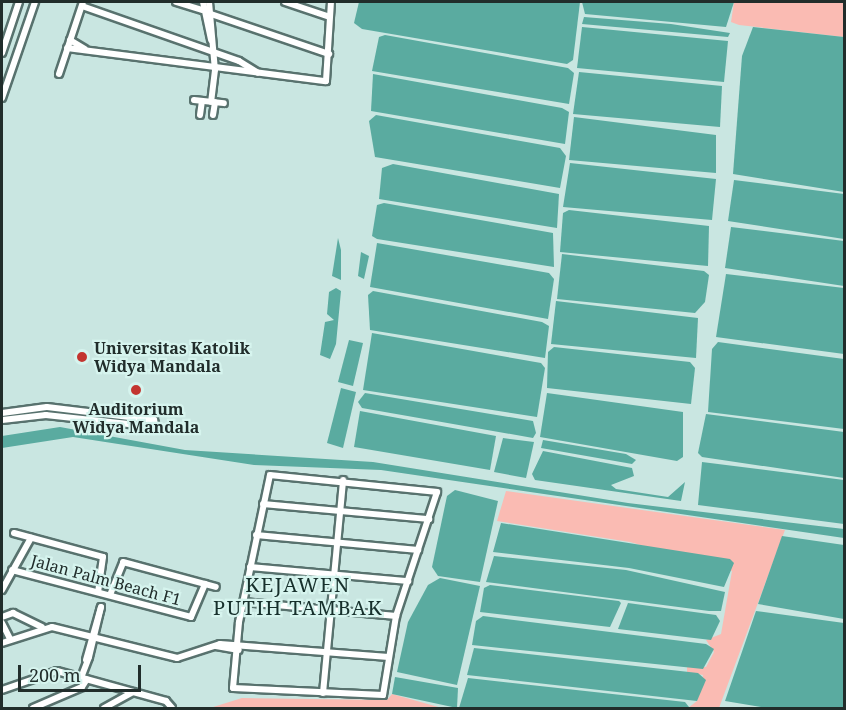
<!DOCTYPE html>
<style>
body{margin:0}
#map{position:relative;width:846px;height:710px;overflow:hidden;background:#c9e6e1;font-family:"Noto Serif",serif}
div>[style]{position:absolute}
.green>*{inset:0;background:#fabbb3}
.water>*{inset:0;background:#5aaba0}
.roads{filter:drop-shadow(2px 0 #58726e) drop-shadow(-2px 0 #58726e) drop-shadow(0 2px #58726e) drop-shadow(0 -2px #58726e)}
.minor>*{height:6px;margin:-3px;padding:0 3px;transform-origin:3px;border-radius:3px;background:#fff}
.dots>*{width:16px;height:16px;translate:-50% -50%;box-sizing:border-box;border:3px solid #d6f4ee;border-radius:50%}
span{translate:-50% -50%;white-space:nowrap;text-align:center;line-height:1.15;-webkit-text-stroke:4.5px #d6f4ee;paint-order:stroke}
.poi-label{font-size:16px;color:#212d2b;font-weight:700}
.left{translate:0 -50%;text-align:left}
.street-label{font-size:16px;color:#212d2b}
.quarter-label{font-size:20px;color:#17302c;letter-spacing:1.5px}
.frame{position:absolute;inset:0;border:3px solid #212d2b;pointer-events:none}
.scale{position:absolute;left:18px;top:665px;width:123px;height:27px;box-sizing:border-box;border:3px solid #212d2b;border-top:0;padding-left:8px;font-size:18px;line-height:21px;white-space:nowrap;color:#212d2b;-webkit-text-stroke:4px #d6f4ee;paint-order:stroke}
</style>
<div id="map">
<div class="green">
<i style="clip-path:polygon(734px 2px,844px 2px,844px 37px,739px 25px,731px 22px)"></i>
<i style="clip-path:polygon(506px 491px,785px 530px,719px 708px,688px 708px,697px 701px,703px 675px,687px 672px,687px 667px,706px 667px,714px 652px,706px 640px,721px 634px,732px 571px,630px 542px,497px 521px)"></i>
<i style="clip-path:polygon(392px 694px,442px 708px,210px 708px,242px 698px,387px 700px)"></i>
</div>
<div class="water">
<i style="clip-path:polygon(359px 2px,580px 2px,573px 60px,567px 64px,362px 29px,354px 23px)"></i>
<i style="clip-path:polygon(582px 2px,734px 2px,726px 27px,585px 14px)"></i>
<i style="clip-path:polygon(584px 17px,671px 24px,730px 33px,728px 37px,582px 24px)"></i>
<i style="clip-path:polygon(582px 27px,728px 41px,724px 82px,577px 68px)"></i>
<i style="clip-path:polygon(753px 27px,844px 37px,844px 192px,733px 174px,742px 56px)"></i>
<i style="clip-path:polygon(385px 35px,568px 68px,574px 73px,569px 104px,372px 71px,379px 37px)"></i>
<i style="clip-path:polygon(579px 72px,722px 86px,720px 127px,573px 114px)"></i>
<i style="clip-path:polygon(373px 74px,562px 108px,569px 112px,565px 144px,371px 111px)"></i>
<i style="clip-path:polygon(376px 115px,560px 148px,566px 156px,560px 188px,375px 157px,369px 121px)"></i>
<i style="clip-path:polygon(574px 117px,716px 135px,716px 173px,569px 160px)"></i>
<i style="clip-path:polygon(570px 163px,716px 179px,712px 220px,563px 207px)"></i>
<i style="clip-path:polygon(393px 164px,559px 194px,557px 228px,379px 199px,382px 168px)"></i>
<i style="clip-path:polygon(734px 180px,844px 194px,844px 239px,728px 221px)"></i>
<i style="clip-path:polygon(384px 203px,553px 233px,554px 267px,377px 239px,372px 236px,377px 205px)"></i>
<i style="clip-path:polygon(569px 210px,709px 226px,708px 266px,560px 252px,563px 213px)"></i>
<i style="clip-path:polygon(731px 227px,844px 241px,844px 286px,725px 268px)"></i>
<i style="clip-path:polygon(338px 238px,341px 250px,341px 280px,332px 276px)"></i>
<i style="clip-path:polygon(377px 243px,549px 273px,554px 279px,548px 319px,370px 287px)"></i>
<i style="clip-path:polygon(361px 252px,369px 256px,364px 279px,358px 276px)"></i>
<i style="clip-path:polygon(562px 254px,704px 271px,709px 275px,705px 302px,695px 313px,557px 299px)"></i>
<i style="clip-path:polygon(726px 274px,844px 288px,844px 354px,716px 337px)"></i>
<i style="clip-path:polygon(336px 288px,341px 291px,336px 344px,330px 359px,320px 355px,325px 322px,334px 320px,327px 314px,329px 292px)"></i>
<i style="clip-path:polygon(373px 291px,542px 322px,549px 326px,545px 358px,370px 330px,368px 295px)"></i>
<i style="clip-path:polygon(556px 301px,698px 318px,696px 358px,551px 344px)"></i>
<i style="clip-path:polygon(372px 333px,541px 363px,545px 368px,537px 417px,363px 390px)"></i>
<i style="clip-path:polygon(349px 340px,363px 343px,353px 386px,338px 382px)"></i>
<i style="clip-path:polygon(718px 342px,844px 359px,844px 429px,708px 412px,712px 349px)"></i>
<i style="clip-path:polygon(554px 347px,690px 362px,695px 368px,691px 404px,547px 388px,548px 352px)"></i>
<i style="clip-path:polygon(341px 388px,356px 392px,343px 448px,327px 443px)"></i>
<i style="clip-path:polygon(365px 393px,533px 421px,536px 433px,533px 438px,362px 408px,358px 402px)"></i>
<i style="clip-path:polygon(547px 393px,683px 412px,683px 457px,677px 461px,540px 437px)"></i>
<i style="clip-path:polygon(360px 411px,496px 436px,490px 470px,354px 447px)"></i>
<i style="clip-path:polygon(706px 414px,844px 432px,844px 478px,702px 457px,698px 453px)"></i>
<i style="clip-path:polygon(60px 427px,185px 450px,373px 462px,628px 503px,844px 529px,844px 538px,381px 470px,254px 465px,73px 437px,2px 448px,2px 436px)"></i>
<i style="clip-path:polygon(503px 438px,534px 442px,526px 478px,494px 472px)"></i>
<i style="clip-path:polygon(543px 440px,626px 454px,636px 460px,632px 464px,541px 448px)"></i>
<i style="clip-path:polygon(543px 451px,632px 468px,634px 476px,611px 485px,616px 489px,668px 497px,685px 482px,681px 501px,535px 480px,532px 474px)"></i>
<i style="clip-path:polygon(702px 462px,844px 480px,844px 524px,698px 505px)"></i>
<i style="clip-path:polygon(455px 490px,498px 501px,480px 582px,438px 576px,432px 567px,447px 496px)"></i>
<i style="clip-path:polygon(501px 523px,730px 559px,734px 563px,724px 587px,629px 568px,493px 552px)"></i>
<i style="clip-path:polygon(782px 536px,844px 545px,844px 619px,758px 604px)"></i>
<i style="clip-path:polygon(494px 556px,626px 570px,725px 592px,721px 611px,709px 611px,486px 582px)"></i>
<i style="clip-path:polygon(440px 578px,480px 586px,457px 685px,397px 672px,408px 622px,428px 585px)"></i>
<i style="clip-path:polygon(490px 585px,619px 601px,621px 603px,610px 627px,480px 612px,484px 588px)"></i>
<i style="clip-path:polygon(628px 603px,716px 615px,720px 621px,711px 640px,618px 629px)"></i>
<i style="clip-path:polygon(756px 611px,844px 623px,844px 708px,767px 708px,725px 701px)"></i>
<i style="clip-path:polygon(483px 616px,706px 644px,714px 649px,703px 669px,472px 645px,476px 621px)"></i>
<i style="clip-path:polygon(474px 648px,698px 673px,706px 680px,697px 701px,467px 675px)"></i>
<i style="clip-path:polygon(395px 677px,458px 688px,457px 708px,392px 694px)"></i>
<i style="clip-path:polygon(468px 678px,685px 702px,689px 707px,459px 708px)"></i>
</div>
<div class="roads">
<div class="minor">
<i style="left:176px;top:2px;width:27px;rotate:17deg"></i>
<i style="left:203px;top:2px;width:39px;rotate:78deg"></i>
<i style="left:209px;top:2px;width:68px;rotate:85deg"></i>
<i style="left:215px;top:70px;width:32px;rotate:97deg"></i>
<i style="left:285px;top:2px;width:47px;rotate:18.4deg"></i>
<i style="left:82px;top:6px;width:166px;rotate:19.3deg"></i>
<i style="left:239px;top:61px;width:22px;rotate:32deg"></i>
<i style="left:208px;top:13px;width:128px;rotate:18.7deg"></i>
<i style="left:70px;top:40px;width:17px;rotate:31deg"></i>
<i style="left:67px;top:48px;width:261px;rotate:7.3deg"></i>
<i style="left:326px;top:81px;width:79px;rotate:-86.4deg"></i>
<i style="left:2px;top:53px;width:54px;rotate:-71.6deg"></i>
<i style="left:59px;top:74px;width:76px;rotate:-71.6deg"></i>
<i style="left:2px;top:98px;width:102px;rotate:-71deg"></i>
<i style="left:194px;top:100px;width:30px;rotate:6deg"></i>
<i style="left:200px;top:115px;width:14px;rotate:-82deg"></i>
<i style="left:213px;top:115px;width:13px;rotate:-81deg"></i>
<i style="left:2px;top:413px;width:45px;rotate:-7.6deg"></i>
<i style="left:47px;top:407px;width:108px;rotate:6.9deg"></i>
<i style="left:154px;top:420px;width:7px;rotate:74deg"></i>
<i style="left:156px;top:427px;width:111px;rotate:-173.8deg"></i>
<i style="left:46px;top:415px;width:44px;rotate:173.5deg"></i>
<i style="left:270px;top:475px;width:168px;rotate:5.8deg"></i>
<i style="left:437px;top:492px;width:131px;rotate:108.3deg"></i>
<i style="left:396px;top:616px;width:80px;rotate:99.3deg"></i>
<i style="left:383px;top:695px;width:150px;rotate:-177.3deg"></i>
<i style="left:233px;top:688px;width:66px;rotate:-84.8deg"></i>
<i style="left:239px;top:622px;width:150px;rotate:-78.1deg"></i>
<i style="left:263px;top:504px;width:167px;rotate:5.2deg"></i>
<i style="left:14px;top:533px;width:92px;rotate:15.1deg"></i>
<i style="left:103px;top:557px;width:35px;rotate:98deg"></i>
<i style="left:256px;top:535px;width:163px;rotate:5.3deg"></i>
<i style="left:250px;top:567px;width:159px;rotate:5.1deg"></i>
<i style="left:12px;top:570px;width:185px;rotate:14.7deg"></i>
<i style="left:191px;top:617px;width:36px;rotate:-67deg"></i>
<i style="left:2px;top:590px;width:60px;rotate:-60.9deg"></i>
<i style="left:110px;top:595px;width:35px;rotate:-68deg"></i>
<i style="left:123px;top:562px;width:96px;rotate:15deg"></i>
<i style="left:243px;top:602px;width:154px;rotate:5.2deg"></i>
<i style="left:2px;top:617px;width:12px;rotate:-20deg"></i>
<i style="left:13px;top:613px;width:32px;rotate:26deg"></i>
<i style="left:2px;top:623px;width:18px;rotate:63deg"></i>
<i style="left:2px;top:643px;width:52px;rotate:-17.7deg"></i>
<i style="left:52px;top:627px;width:129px;rotate:13.9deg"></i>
<i style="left:177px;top:658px;width:45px;rotate:-18deg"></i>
<i style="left:220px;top:644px;width:169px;rotate:4.4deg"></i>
<i style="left:216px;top:646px;width:23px;rotate:10deg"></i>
<i style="left:81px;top:678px;width:22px;rotate:-69deg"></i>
<i style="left:89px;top:657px;width:51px;rotate:-76.5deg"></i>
<i style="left:101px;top:607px;width:55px;rotate:105.8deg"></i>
<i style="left:2px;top:690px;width:58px;rotate:-19.1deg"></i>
<i style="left:57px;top:671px;width:113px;rotate:15.4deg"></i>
<i style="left:166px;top:701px;width:9px;rotate:49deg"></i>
<i style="left:323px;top:693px;width:214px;rotate:-84.6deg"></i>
<i style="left:33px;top:708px;width:53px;rotate:-23.2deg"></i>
<i style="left:82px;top:687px;width:9px;rotate:-58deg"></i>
<i style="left:104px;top:708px;width:33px;rotate:-29deg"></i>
</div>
</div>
<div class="dots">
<i style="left:82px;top:357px;background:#c33530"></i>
<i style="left:136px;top:390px;background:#c33530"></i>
</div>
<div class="poi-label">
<span class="left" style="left:94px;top:357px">Universitas Katolik<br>Widya Mandala</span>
<span style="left:136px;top:418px">Auditorium<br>Widya Mandala</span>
</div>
<div class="street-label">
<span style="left:106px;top:580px;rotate:15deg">Jalan Palm Beach F1</span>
</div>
<div class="quarter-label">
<span style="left:298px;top:596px">KEJAWEN<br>PUTIH TAMBAK</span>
</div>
<div class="frame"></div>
<div class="scale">200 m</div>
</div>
